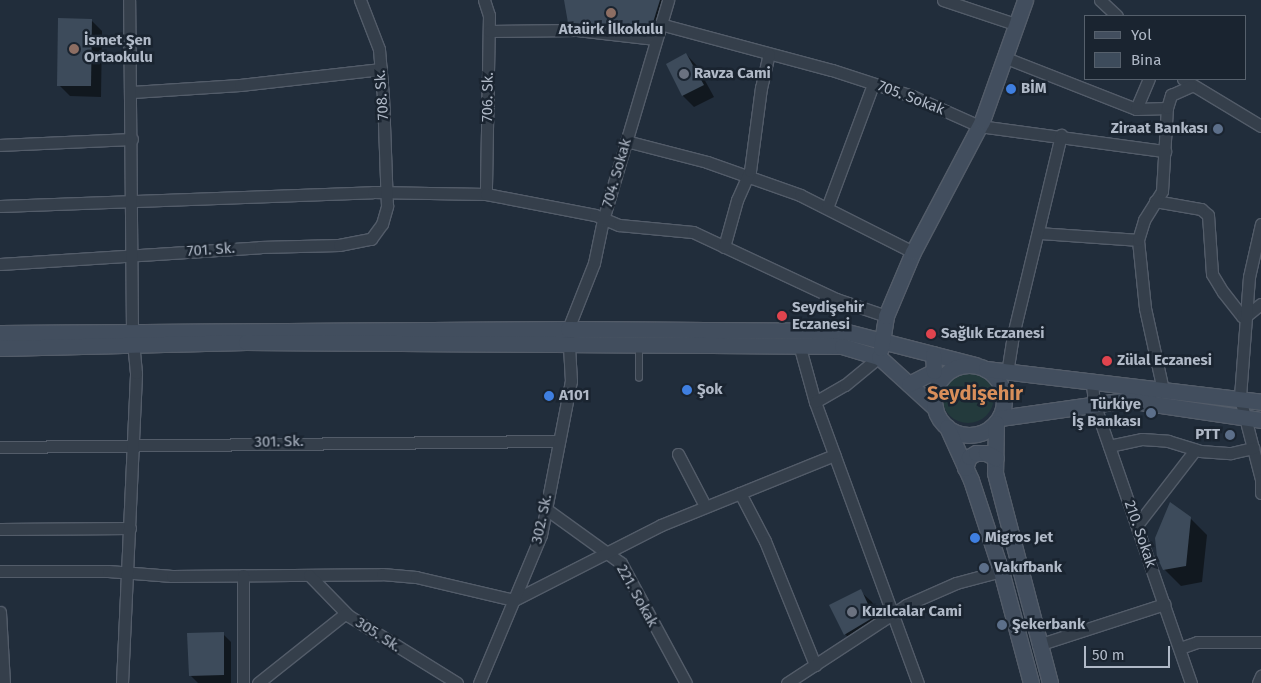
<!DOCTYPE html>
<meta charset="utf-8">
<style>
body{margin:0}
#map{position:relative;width:1261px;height:683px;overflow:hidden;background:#212d3b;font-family:"Fira Sans",sans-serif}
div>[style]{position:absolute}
.green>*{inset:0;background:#233a3c}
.round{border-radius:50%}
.shadow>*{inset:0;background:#0007}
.building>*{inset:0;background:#3d4b5b}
.roads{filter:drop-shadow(1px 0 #535c69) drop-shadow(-1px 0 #535c69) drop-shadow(0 1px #535c69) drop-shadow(0 -1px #535c69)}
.lane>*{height:5.5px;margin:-2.75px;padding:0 2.75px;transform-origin:2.75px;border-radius:2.75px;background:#353f4b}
.street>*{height:11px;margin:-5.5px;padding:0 5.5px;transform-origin:5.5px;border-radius:5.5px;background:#353f4b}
.secondary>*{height:15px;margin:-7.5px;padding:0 7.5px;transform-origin:7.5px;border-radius:7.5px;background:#424e5e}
.secondary>.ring{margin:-7.5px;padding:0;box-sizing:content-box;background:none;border:15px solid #424e5e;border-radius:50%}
.dots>*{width:14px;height:14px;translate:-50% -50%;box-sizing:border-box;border:2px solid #1a2430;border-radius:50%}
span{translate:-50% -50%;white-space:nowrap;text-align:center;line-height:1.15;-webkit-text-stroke:5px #1a2430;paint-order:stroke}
.poi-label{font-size:15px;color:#b0b9c7;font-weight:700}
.left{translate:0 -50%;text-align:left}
.right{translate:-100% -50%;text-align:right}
.street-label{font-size:15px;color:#b0b9c7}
.district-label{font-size:20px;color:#d88e5a;font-weight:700}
.legend{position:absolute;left:1084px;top:15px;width:162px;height:65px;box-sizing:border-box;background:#1a2430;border:1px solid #56606c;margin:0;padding:6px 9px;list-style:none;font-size:15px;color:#b0b9c7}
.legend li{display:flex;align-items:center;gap:10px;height:25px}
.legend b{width:25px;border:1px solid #56606c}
.scale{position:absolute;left:1084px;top:646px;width:86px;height:22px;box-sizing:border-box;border:2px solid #b0b9c7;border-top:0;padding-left:6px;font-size:15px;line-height:18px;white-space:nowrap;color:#b0b9c7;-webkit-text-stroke:4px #1a2430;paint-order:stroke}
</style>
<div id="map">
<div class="green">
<i class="round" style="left:942px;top:371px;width:52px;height:52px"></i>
</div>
<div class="shadow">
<i style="clip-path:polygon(565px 0,672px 0,659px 37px,577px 30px,569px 22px)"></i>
<i style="clip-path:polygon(91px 20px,102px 31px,101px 97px,70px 96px,59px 85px)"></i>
<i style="clip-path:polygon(686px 54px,697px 66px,714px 97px,694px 107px,683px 96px,667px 64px)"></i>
<i style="clip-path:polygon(1190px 518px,1207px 535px,1202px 582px,1181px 586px,1164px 569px)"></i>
<i style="clip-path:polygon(860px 591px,872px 602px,885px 628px,856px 645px,845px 634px)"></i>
<i style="clip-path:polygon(223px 634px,231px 642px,231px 683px,198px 683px,190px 675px)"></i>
</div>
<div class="building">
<i style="clip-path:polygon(564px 0,660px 0,651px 29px,568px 23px)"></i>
<i style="clip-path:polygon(58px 18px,92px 19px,91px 86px,57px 86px)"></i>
<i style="clip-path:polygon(686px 53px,704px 85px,682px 96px,666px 64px)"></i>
<i style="clip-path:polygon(1170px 502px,1191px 517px,1186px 566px,1163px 570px,1157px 557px,1155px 538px)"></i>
<i style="clip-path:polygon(861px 589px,874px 617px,844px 635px,829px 605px)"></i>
<i style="clip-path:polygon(224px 632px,224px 675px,189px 676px,187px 633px)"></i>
</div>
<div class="roads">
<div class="lane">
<i style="left:639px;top:378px;width:32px;rotate:-90deg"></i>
</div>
<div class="street">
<i style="left:484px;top:0;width:16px;rotate:72deg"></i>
<i style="left:489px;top:15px;width:179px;rotate:91deg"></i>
<i style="left:943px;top:0;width:79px;rotate:18.4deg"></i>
<i style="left:1100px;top:0;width:23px;rotate:43deg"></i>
<i style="left:660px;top:24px;width:178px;rotate:15deg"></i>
<i style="left:832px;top:70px;width:84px;rotate:18deg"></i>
<i style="left:912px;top:96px;width:73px;rotate:24.1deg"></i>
<i style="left:979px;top:126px;width:188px;rotate:7.7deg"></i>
<i style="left:489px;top:31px;width:88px;rotate:-0.7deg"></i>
<i style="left:577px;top:30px;width:79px;rotate:6.6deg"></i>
<i style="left:1006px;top:58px;width:140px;rotate:21.4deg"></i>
<i style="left:1136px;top:109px;width:31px;rotate:-2deg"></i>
<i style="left:1183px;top:79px;width:91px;rotate:31.1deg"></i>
<i style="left:132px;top:92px;width:108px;rotate:-3.7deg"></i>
<i style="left:240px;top:85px;width:142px;rotate:-6.5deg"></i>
<i style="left:1136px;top:109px;width:33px;rotate:-67deg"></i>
<i style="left:626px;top:141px;width:84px;rotate:14.5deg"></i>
<i style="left:707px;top:162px;width:99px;rotate:19.5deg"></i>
<i style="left:800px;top:195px;width:127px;rotate:26.8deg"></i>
<i style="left:0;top:145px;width:132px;rotate:-2.6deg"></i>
<i style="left:1155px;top:201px;width:47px;rotate:9.9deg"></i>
<i style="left:1201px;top:209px;width:9px;rotate:41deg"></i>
<i style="left:1208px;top:215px;width:59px;rotate:86.1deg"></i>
<i style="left:1212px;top:274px;width:21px;rotate:59deg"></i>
<i style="left:1223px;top:292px;width:31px;rotate:52deg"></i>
<i style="left:1242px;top:316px;width:4px"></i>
<i style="left:1246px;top:316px;width:19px;rotate:-39deg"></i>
<i style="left:0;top:206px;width:373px;rotate:-2.1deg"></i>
<i style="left:373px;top:192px;width:113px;rotate:1deg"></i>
<i style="left:486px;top:194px;width:111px;rotate:10.9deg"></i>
<i style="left:595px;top:215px;width:26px;rotate:23deg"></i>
<i style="left:619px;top:225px;width:74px;rotate:5.4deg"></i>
<i style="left:693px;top:232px;width:158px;rotate:25.1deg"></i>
<i style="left:836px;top:299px;width:53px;rotate:18.8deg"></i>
<i style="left:827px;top:208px;width:132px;rotate:-69.6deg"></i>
<i style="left:1261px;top:224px;width:54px;rotate:102.8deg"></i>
<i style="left:1249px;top:277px;width:121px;rotate:94.3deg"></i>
<i style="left:1240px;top:398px;width:84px;rotate:75.5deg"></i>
<i style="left:1261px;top:479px;width:14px;rotate:90deg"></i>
<i style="left:1039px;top:233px;width:99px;rotate:4deg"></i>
<i style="left:724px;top:247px;width:49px;rotate:-74.5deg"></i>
<i style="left:737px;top:200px;width:32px;rotate:-66deg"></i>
<i style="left:750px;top:171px;width:84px;rotate:-82.5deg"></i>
<i style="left:761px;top:88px;width:35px;rotate:-77deg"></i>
<i style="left:0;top:264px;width:261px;rotate:-3.7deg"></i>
<i style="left:260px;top:247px;width:79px;rotate:-1.5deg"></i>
<i style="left:339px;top:245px;width:33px;rotate:-11deg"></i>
<i style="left:371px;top:239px;width:19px;rotate:-54deg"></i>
<i style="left:382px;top:224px;width:19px;rotate:-74deg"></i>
<i style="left:387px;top:206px;width:109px;rotate:-92.1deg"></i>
<i style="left:383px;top:97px;width:48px;rotate:-94.8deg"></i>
<i style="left:379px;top:49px;width:53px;rotate:-111.2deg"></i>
<i style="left:800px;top:348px;width:56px;rotate:74.5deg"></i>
<i style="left:815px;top:402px;width:299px;rotate:69.9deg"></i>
<i style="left:1007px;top:373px;width:38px;rotate:-81deg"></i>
<i style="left:1013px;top:335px;width:206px;rotate:-76.5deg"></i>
<i style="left:1092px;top:384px;width:19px;rotate:84deg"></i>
<i style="left:1094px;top:403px;width:296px;rotate:70.9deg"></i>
<i style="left:1163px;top:390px;width:84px;rotate:-102.4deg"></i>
<i style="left:1145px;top:308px;width:68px;rotate:-95.9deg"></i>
<i style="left:1138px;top:240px;width:21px;rotate:-73deg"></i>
<i style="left:1144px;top:220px;width:34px;rotate:-58deg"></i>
<i style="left:1162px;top:191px;width:83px;rotate:-86.6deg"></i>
<i style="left:1167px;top:108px;width:14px;rotate:-73deg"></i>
<i style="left:1171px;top:95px;width:22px;rotate:-24deg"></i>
<i style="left:815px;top:402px;width:34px;rotate:-30deg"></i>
<i style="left:845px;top:385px;width:44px;rotate:-39.5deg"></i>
<i style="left:1109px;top:446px;width:34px;rotate:-12deg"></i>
<i style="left:1142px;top:439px;width:26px;rotate:4deg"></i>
<i style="left:1168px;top:441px;width:34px;rotate:17deg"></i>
<i style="left:1200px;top:451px;width:31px;rotate:4deg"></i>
<i style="left:1231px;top:453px;width:23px;rotate:-13deg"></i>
<i style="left:0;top:447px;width:558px;rotate:-0.62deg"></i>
<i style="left:678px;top:454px;width:54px;rotate:62.5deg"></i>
<i style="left:740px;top:493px;width:54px;rotate:62.5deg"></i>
<i style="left:765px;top:541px;width:134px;rotate:68deg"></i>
<i style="left:546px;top:509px;width:92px;rotate:35.8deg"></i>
<i style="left:621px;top:563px;width:136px;rotate:61.6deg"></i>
<i style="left:1137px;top:525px;width:95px;rotate:-52.3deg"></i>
<i style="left:0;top:529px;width:130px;rotate:-0.4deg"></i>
<i style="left:0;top:571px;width:108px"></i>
<i style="left:108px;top:571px;width:64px;rotate:4.5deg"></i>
<i style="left:172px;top:576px;width:210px;rotate:-0.5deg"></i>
<i style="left:382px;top:574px;width:34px;rotate:5deg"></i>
<i style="left:416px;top:577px;width:101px;rotate:13.2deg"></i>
<i style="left:514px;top:600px;width:165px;rotate:-27deg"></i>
<i style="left:661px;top:525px;width:187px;rotate:-22deg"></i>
<i style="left:309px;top:575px;width:57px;rotate:45.7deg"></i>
<i style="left:349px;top:616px;width:127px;rotate:31.8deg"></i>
<i style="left:0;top:612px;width:71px;rotate:86.8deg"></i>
<i style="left:1038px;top:645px;width:133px;rotate:-18deg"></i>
<i style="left:1180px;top:648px;width:18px;rotate:-19deg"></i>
<i style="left:1197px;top:642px;width:64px"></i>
<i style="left:122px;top:683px;width:310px;rotate:-87.4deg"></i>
<i style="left:136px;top:373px;width:42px;rotate:-95.4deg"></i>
<i style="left:132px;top:331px;width:331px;rotate:-90.5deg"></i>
<i style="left:243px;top:683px;width:108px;rotate:-90deg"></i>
<i style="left:258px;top:683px;width:112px;rotate:-38.5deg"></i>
<i style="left:479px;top:683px;width:160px;rotate:-67.3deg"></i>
<i style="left:541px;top:535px;width:157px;rotate:-79deg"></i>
<i style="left:571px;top:381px;width:52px;rotate:-93.3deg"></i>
<i style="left:568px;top:329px;width:71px;rotate:-68.5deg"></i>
<i style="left:594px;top:263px;width:44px;rotate:-78.2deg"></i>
<i style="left:603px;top:220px;width:229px;rotate:-73.5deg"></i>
<i style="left:787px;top:683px;width:142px;rotate:-33.2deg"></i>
<i style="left:906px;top:605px;width:55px;rotate:-23.7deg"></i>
<i style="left:956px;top:583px;width:47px;rotate:-14.9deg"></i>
<i style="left:1258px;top:683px;width:8px;rotate:-67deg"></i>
</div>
<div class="secondary">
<i style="left:0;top:333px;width:568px;rotate:-0.4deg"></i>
<i style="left:568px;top:329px;width:275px;rotate:0.4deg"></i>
<i style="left:843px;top:331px;width:136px;rotate:14.4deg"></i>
<i style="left:0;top:348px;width:246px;rotate:-1.4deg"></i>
<i style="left:246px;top:342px;width:596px;rotate:0.38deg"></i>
<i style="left:842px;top:346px;width:39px;rotate:17deg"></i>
<i style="left:879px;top:357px;width:76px;rotate:42.3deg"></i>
<i style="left:881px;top:348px;width:32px;rotate:-81deg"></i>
<i style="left:886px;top:316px;width:69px;rotate:-67.1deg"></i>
<i style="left:913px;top:252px;width:148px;rotate:-62.2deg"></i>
<i style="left:982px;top:121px;width:128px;rotate:-70.4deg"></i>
<i class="ring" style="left:934px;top:365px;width:55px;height:55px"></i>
<i style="left:986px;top:369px;width:277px;rotate:6.8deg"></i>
<i style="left:909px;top:384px;width:28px;rotate:-27deg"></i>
<i style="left:934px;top:371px;width:17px;rotate:-93deg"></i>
<i style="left:1000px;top:418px;width:128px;rotate:-8.1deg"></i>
<i style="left:1127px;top:400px;width:135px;rotate:8.5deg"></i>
<i style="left:996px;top:423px;width:50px;rotate:91.1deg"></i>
<i style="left:995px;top:473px;width:217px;rotate:75.3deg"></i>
<i style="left:947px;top:427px;width:58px;rotate:65.6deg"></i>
<i style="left:971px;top:480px;width:96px;rotate:71.8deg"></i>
<i style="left:1001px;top:571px;width:116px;rotate:75deg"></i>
<i style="left:965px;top:468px;width:12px;rotate:-70deg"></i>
<i style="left:969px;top:457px;width:8px;rotate:-30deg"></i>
<i style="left:976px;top:453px;width:10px"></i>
<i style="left:986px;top:453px;width:11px;rotate:27deg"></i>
</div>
</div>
<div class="dots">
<i style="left:611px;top:13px;background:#8d6e63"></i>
<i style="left:74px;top:49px;background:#8d6e63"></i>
<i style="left:684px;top:74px;background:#6b7280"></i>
<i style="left:1011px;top:89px;background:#3f7fe0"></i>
<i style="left:1218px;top:129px;background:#5c6f8a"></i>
<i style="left:782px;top:316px;background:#e0444e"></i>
<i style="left:931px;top:334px;background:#e0444e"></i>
<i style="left:1107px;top:361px;background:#e0444e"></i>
<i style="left:687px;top:390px;background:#3f7fe0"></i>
<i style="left:549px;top:396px;background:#3f7fe0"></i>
<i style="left:1151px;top:413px;background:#5c6f8a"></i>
<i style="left:1230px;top:435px;background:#5c6f8a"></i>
<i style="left:975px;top:538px;background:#3f7fe0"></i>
<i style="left:984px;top:568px;background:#5c6f8a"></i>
<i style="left:852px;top:612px;background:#6b7280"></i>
<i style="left:1002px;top:625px;background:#5c6f8a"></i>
</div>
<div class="poi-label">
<span style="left:611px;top:30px">Ataürk İlkokulu</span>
<span class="left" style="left:84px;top:49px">İsmet Şen<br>Ortaokulu</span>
<span class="left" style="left:694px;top:74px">Ravza Cami</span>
<span class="left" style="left:1021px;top:89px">BİM</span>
<span class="right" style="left:1208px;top:129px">Ziraat Bankası</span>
<span class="left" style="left:792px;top:316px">Seydişehir<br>Eczanesi</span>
<span class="left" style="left:941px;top:334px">Sağlık Eczanesi</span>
<span class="left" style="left:1117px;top:361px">Zülal Eczanesi</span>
<span class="left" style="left:697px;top:390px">Şok</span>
<span class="left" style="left:559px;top:396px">A101</span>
<span class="right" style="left:1141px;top:413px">Türkiye<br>İş Bankası</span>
<span class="right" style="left:1220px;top:435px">PTT</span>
<span class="left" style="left:985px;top:538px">Migros Jet</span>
<span class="left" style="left:994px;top:568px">Vakıfbank</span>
<span class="left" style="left:862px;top:612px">Kızılcalar Cami</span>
<span class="left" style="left:1012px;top:625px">Şekerbank</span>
</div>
<div class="street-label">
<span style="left:382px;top:95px;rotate:-94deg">708. Sk.</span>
<span style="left:488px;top:97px;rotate:-89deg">706. Sk.</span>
<span style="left:911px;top:98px;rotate:21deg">705. Sokak</span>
<span style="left:617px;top:173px;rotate:-74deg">704. Sokak</span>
<span style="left:211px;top:250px;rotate:-4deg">701. Sk.</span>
<span style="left:279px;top:442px;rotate:-1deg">301. Sk.</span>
<span style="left:542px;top:519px;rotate:-78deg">302. Sk.</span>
<span style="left:1140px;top:534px;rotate:71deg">210. Sokak</span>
<span style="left:637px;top:596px;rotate:61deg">221. Sokak</span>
<span style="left:378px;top:635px;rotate:33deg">305. Sk.</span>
</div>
<div class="district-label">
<span style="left:975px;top:393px">Seydişehir</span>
</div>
<ul class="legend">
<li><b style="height:6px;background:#424e5e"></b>Yol</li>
<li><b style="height:14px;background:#3d4b5b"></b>Bina</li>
</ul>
<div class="scale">50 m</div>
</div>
